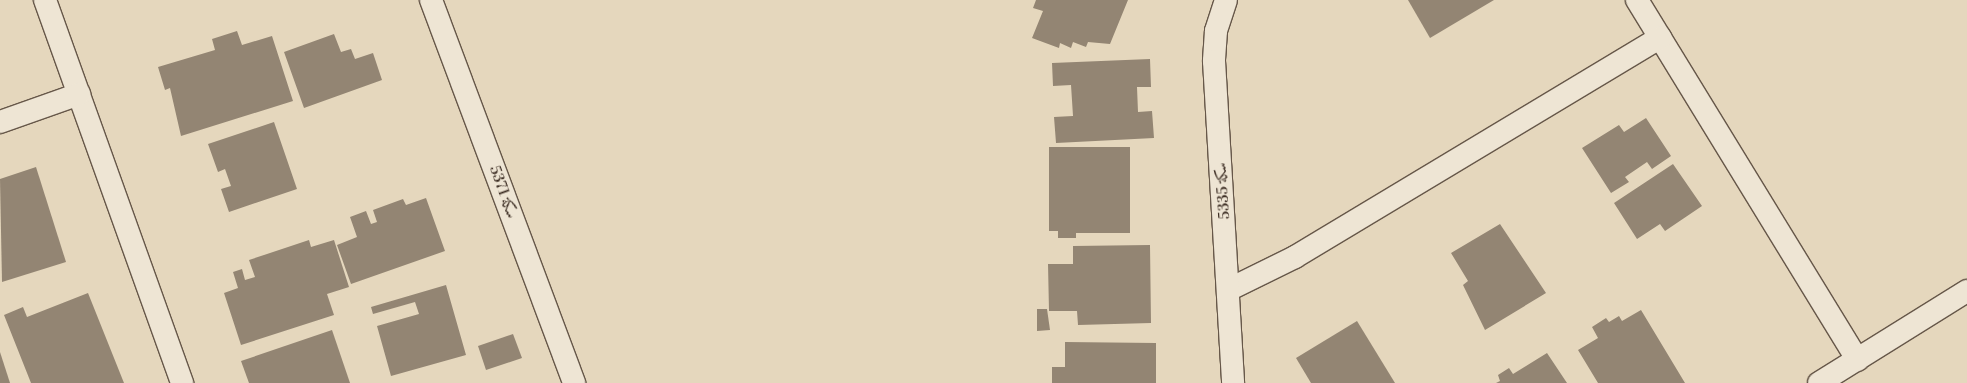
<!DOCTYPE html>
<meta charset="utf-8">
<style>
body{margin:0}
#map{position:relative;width:1967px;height:383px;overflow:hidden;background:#e5d7bd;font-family:"Libre Bodoni",Amiri,serif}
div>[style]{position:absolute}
.building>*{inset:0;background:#938573}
.roads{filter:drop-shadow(1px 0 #665749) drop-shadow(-1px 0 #665749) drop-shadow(0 1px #665749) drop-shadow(0 -1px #665749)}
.minor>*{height:22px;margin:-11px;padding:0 11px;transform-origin:11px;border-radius:11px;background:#eee5d4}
.tertiary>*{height:22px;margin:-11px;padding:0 11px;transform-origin:11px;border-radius:11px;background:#eee5d4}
span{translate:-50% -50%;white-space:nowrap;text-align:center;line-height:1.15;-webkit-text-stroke:3px #eee5d4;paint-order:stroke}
.street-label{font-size:15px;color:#3b2c22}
</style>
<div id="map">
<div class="building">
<i style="clip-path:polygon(1036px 0,1128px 0,1110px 44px,1088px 42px,1086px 47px,1073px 42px,1071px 48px,1060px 43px,1059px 48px,1032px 38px,1043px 11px,1033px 8px)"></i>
<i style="clip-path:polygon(1408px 0,1494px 0,1430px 38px)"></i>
<i style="clip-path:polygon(237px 31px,242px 45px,272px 36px,293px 101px,181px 136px,170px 88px,165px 90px,158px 67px,215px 50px,212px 39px)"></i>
<i style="clip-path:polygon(334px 34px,341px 52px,351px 49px,355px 59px,373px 53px,382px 80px,304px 108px,284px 52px)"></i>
<i style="clip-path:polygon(1150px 59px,1151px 87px,1137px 87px,1138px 112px,1152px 111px,1154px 138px,1056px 143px,1054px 117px,1073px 116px,1071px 85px,1053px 86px,1052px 63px)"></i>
<i style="clip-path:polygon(1646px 118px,1671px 156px,1652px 169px,1647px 162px,1625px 177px,1629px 182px,1611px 193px,1582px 148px,1619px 125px,1624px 132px)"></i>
<i style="clip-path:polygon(274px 122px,297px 189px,229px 212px,221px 189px,231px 186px,225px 169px,218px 172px,208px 144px)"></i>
<i style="clip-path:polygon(1049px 147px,1130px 147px,1130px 233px,1076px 233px,1076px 238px,1058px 238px,1058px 231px,1049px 231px)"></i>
<i style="clip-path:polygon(1673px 164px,1702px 206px,1665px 231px,1660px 224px,1637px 239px,1614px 203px)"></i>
<i style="clip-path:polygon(36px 167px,66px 262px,2px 282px,0 179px)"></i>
<i style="clip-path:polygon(426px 198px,445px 251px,351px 284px,337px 245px,357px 237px,350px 217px,366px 211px,371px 224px,377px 222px,373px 210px,403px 199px,406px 205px)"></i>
<i style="clip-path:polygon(1500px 224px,1546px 293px,1485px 330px,1463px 285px,1468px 281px,1451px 253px)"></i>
<i style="clip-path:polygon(309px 240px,311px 247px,334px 240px,349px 287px,327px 294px,334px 315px,241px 345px,224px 293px,238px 288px,233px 272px,242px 269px,245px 280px,255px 277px,249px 260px)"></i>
<i style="clip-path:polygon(1150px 245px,1151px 323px,1078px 325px,1077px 311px,1049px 311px,1048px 264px,1073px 264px,1073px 246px)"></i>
<i style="clip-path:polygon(446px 285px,466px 355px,391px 376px,377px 326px,419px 314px,415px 302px,373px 314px,371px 307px)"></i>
<i style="clip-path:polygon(88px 293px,124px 383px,31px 383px,4px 315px,23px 307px,27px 317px)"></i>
<i style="clip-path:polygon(1037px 309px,1047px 309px,1050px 330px,1037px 331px)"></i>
<i style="clip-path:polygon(1641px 310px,1685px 383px,1598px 383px,1578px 350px,1598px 338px,1592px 327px,1606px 318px,1609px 322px,1619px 316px,1622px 321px)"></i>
<i style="clip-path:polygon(1357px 321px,1395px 383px,1311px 383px,1296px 358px)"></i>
<i style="clip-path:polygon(332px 330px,350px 383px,249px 383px,241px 361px)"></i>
<i style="clip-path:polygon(513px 334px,522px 358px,486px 370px,478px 346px)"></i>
<i style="clip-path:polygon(1065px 342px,1156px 343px,1156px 383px,1052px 383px,1052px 367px,1065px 367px)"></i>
<i style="clip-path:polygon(0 352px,10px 383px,0 383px)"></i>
<i style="clip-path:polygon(1547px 353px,1567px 383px,1496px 383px,1500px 381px,1498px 375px,1509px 368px,1513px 374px)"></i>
</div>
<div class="roads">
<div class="minor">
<i style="left:45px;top:0;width:407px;rotate:70.3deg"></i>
<i style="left:1637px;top:0;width:422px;rotate:58.5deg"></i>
<i style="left:0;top:122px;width:84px;rotate:-19.5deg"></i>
<i style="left:1230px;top:289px;width:72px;rotate:-26.2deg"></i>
<i style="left:1295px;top:257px;width:426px;rotate:-31deg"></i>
<i style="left:1819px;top:383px;width:174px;rotate:-31.9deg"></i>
</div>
<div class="tertiary">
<i style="left:431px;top:0;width:409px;rotate:69.5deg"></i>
<i style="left:1226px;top:0;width:33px;rotate:108deg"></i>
<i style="left:1216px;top:31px;width:30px;rotate:94deg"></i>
<i style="left:1214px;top:61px;width:323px;rotate:86.6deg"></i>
</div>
</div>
<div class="street-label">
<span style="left:1223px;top:191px;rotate:-94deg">سكة 5335</span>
<span style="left:503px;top:192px;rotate:70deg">سكة 5371</span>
</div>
</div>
